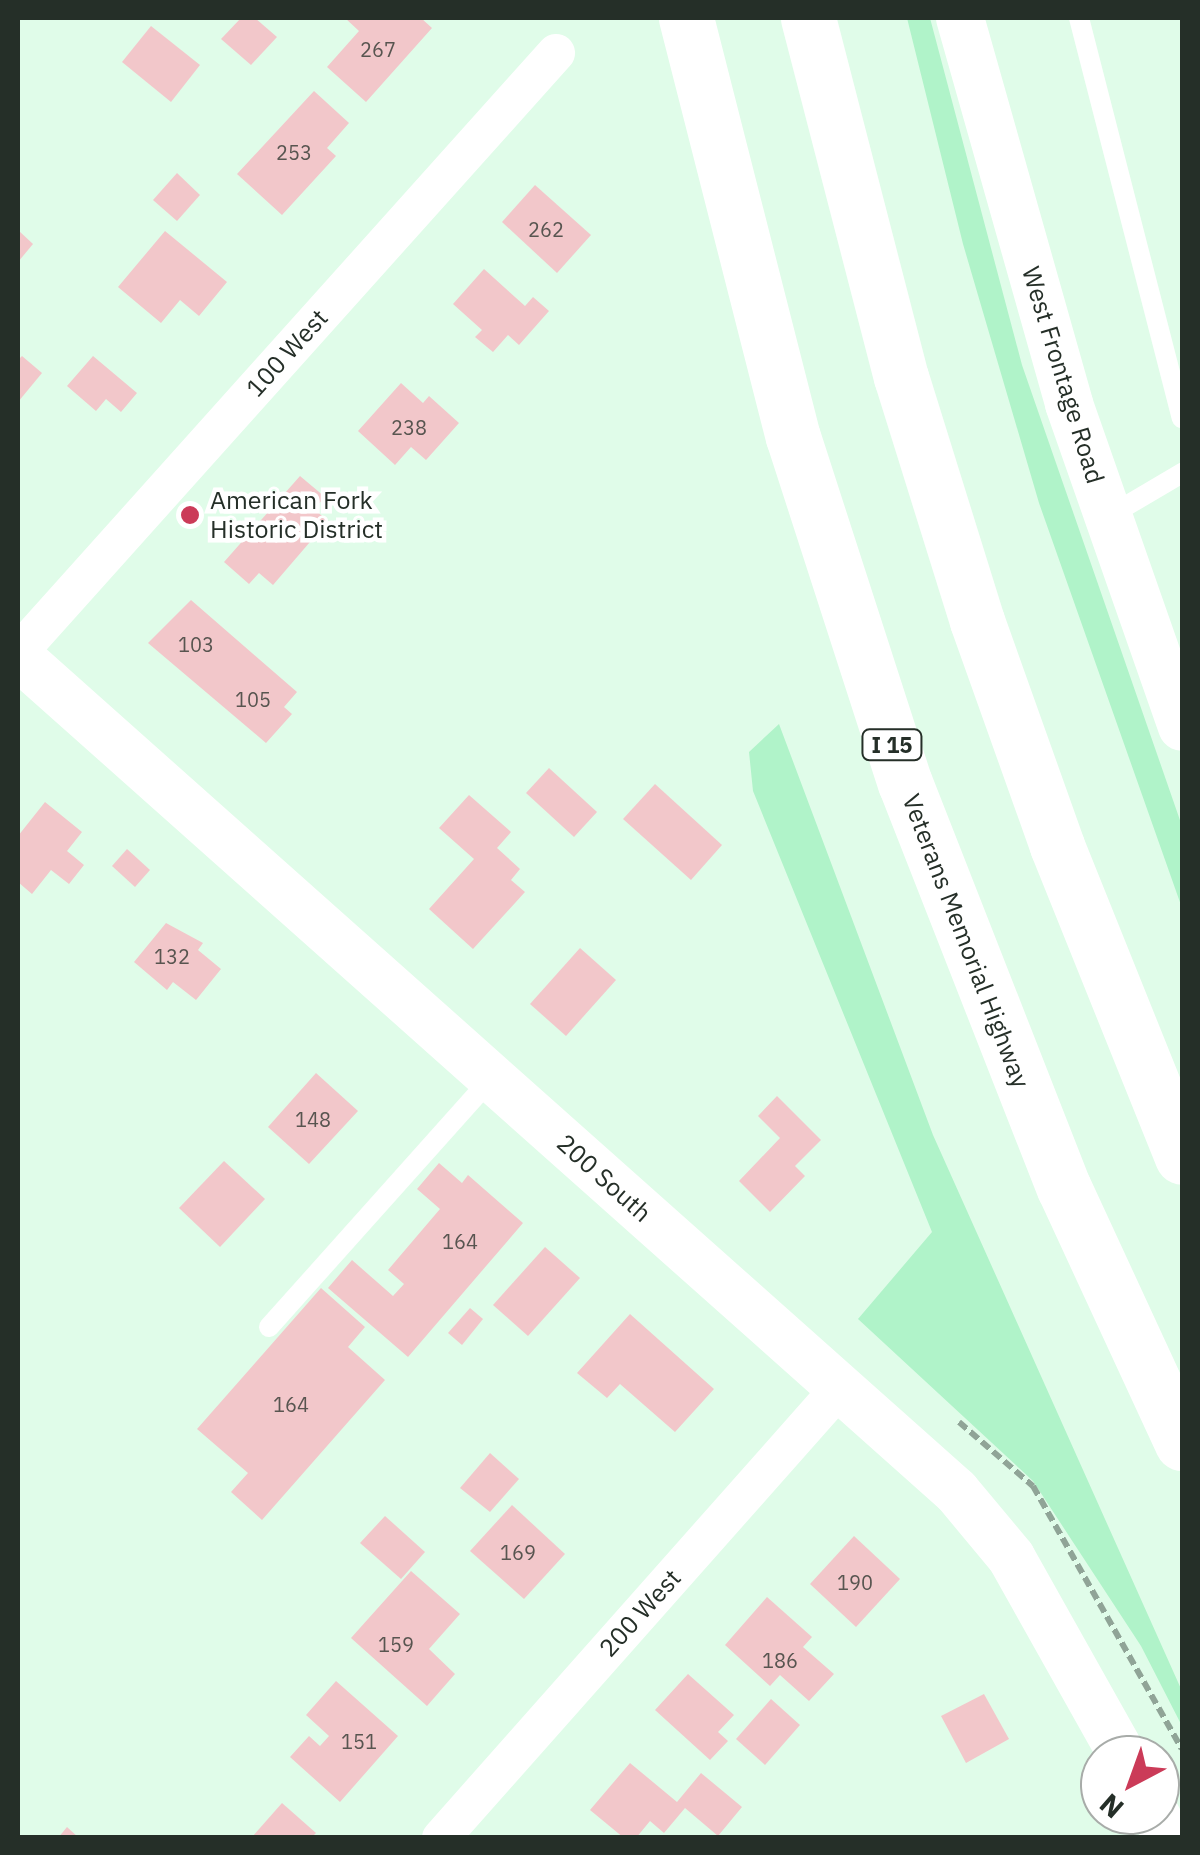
<!DOCTYPE html>
<style>
body{margin:0}
#map{position:relative;width:1200px;height:1855px;overflow:hidden;background:#e0fce9;font-family:"IBM Plex Sans",sans-serif}
div>[style]{position:absolute}
.green>*{inset:0;background:#b0f3c9}
.building>*{inset:0;background:#f2c7ca}
.path>*{height:6px;margin-top:-3px;transform-origin:0;background:repeating-linear-gradient(90deg,#90a497 0 10px,transparent 0 15px)}
.service>*{height:20px;margin:-10px;padding:0 10px;transform-origin:10px;border-radius:10px;background:#fff}
.minor>*{height:38px;margin:-19px;padding:0 19px;transform-origin:19px;border-radius:19px;background:#fff}
.tertiary>*{height:48px;margin:-24px;padding:0 24px;transform-origin:24px;border-radius:24px;background:#fff}
.motorway>*{height:55px;margin:-27.5px;padding:0 27.5px;transform-origin:27.5px;border-radius:27.5px;background:#fff}
.dots>*{width:28px;height:28px;translate:-50% -50%;box-sizing:border-box;border:5px solid #fff;border-radius:50%}
span{translate:-50% -50%;white-space:nowrap;text-align:center;line-height:1.15;-webkit-text-stroke:9px #fff;paint-order:stroke}
.number-label{font-size:20px;color:#585550}
.number-label span{-webkit-text-stroke-width:0}
.shield-label span{padding:2px 8px;background:#fff;border:2px solid;border-radius:8px;-webkit-text-stroke-width:0}
.shield-label{font-size:22px;color:#252f28;font-weight:700}
.street-label{font-size:25px;color:#252f28}
.poi-label{font-size:25px;color:#252f28}
.left{translate:0 -50%;text-align:left}
.frame{position:absolute;inset:0;border:20px solid #252f28;pointer-events:none}
.north{position:absolute;left:1080px;top:1735px;width:100px;height:100px;box-sizing:border-box;background:#fff;border:2px solid #a8aca9;border-radius:50%;rotate:221deg;font-size:28px;font-weight:700;line-height:40px;text-align:center;color:#252f28}
.north::after{content:'';display:block;margin:auto;width:35px;height:45px;background:#cb3b58;clip-path:polygon(50% 0,100% 100%,50% 72%,0 100%)}
</style>
<div id="map">
<div class="green">
<i style="clip-path:polygon(907px 18px,930px 18px,1022px 365px,1182px 826px,1182px 908px,1039px 503px,963px 244px)"></i>
<i style="clip-path:polygon(779px 724px,933px 1135px,1182px 1691px,1182px 1726px,1141px 1646px,1033px 1481px,858px 1319px,932px 1232px,753px 791px,749px 752px)"></i>
</div>
<div class="building">
<i style="clip-path:polygon(241px 18px,255px 18px,277px 37px,251px 65px,221px 39px)"></i>
<i style="clip-path:polygon(345px 18px,421px 18px,432px 28px,366px 102px,327px 67px,359px 31px)"></i>
<i style="clip-path:polygon(151px 26px,200px 65px,171px 102px,122px 62px)"></i>
<i style="clip-path:polygon(314px 91px,349px 123px,327px 148px,336px 156px,282px 215px,237px 174px)"></i>
<i style="clip-path:polygon(177px 173px,200px 195px,177px 221px,153px 200px)"></i>
<i style="clip-path:polygon(535px 185px,591px 235px,557px 273px,502px 222px)"></i>
<i style="clip-path:polygon(18px 230px,33px 244px,18px 262px)"></i>
<i style="clip-path:polygon(165px 231px,227px 282px,199px 316px,180px 300px,161px 323px,118px 287px)"></i>
<i style="clip-path:polygon(484px 269px,525px 306px,533px 297px,549px 311px,519px 345px,508px 335px,493px 352px,475px 337px,482px 330px,453px 304px)"></i>
<i style="clip-path:polygon(22px 356px,42px 373px,18px 402px,18px 360px)"></i>
<i style="clip-path:polygon(93px 356px,137px 393px,121px 412px,106px 399px,96px 411px,67px 386px)"></i>
<i style="clip-path:polygon(401px 383px,423px 403px,429px 396px,459px 423px,426px 460px,411px 447px,395px 465px,358px 431px)"></i>
<i style="clip-path:polygon(300px 476px,325px 497px,314px 509px,328px 521px,273px 585px,259px 573px,249px 584px,224px 562px)"></i>
<i style="clip-path:polygon(191px 600px,297px 692px,284px 707px,292px 714px,266px 743px,148px 643px)"></i>
<i style="clip-path:polygon(549px 768px,597px 812px,574px 837px,526px 793px)"></i>
<i style="clip-path:polygon(655px 784px,722px 845px,691px 880px,623px 819px)"></i>
<i style="clip-path:polygon(469px 795px,511px 832px,497px 848px,520px 869px,511px 880px,525px 892px,473px 949px,429px 909px,474px 859px,439px 828px)"></i>
<i style="clip-path:polygon(45px 802px,82px 832px,67px 851px,84px 865px,69px 884px,51px 870px,32px 894px,18px 882px,18px 836px)"></i>
<i style="clip-path:polygon(127px 849px,150px 870px,135px 887px,112px 866px)"></i>
<i style="clip-path:polygon(166px 923px,203px 943px,198px 950px,221px 969px,196px 1000px,173px 982px,167px 990px,134px 962px)"></i>
<i style="clip-path:polygon(580px 948px,616px 980px,566px 1036px,530px 1004px)"></i>
<i style="clip-path:polygon(316px 1073px,358px 1111px,309px 1164px,268px 1127px)"></i>
<i style="clip-path:polygon(777px 1096px,821px 1140px,795px 1166px,805px 1176px,770px 1212px,739px 1181px,780px 1138px,758px 1116px)"></i>
<i style="clip-path:polygon(224px 1161px,265px 1199px,220px 1247px,179px 1208px)"></i>
<i style="clip-path:polygon(439px 1163px,462px 1183px,468px 1175px,523px 1223px,408px 1357px,328px 1288px,352px 1260px,393px 1296px,404px 1284px,388px 1270px,440px 1209px,417px 1189px)"></i>
<i style="clip-path:polygon(545px 1247px,580px 1278px,528px 1336px,493px 1305px)"></i>
<i style="clip-path:polygon(321px 1288px,365px 1327px,348px 1347px,385px 1380px,262px 1520px,231px 1492px,248px 1473px,197px 1429px)"></i>
<i style="clip-path:polygon(470px 1308px,483px 1319px,462px 1345px,448px 1333px)"></i>
<i style="clip-path:polygon(630px 1314px,714px 1389px,675px 1432px,620px 1384px,607px 1398px,577px 1373px)"></i>
<i style="clip-path:polygon(490px 1453px,519px 1479px,490px 1512px,460px 1488px)"></i>
<i style="clip-path:polygon(512px 1505px,565px 1554px,524px 1599px,470px 1551px)"></i>
<i style="clip-path:polygon(385px 1516px,425px 1552px,401px 1579px,360px 1543px)"></i>
<i style="clip-path:polygon(854px 1536px,900px 1579px,856px 1627px,810px 1584px)"></i>
<i style="clip-path:polygon(411px 1571px,460px 1614px,429px 1649px,455px 1674px,427px 1706px,351px 1638px)"></i>
<i style="clip-path:polygon(767px 1597px,812px 1637px,803px 1647px,834px 1674px,809px 1701px,780px 1675px,770px 1686px,725px 1645px)"></i>
<i style="clip-path:polygon(688px 1674px,734px 1715px,718px 1732px,728px 1741px,710px 1760px,655px 1710px)"></i>
<i style="clip-path:polygon(336px 1681px,398px 1736px,340px 1802px,290px 1757px,309px 1736px,320px 1746px,329px 1736px,306px 1715px)"></i>
<i style="clip-path:polygon(984px 1694px,1009px 1739px,966px 1763px,941px 1716px)"></i>
<i style="clip-path:polygon(771px 1699px,800px 1725px,765px 1765px,736px 1739px)"></i>
<i style="clip-path:polygon(630px 1763px,677px 1802px,701px 1773px,742px 1807px,718px 1836px,685px 1808px,664px 1833px,650px 1821px,636px 1838px,624px 1838px,590px 1810px)"></i>
<i style="clip-path:polygon(282px 1803px,316px 1833px,311px 1838px,253px 1836px)"></i>
<i style="clip-path:polygon(67px 1827px,79px 1838px,58px 1838px)"></i>
</div>
<div class="path">
<i style="left:959px;top:1422px;width:98px;rotate:40.9deg"></i>
<i style="left:1033px;top:1486px;width:302px;rotate:60.5deg"></i>
</div>
<div class="service">
<i style="left:1079px;top:18px;width:413px;rotate:75.6deg"></i>
<i style="left:1109px;top:516px;width:85px;rotate:-30.5deg"></i>
<i style="left:269px;top:1327px;width:334px;rotate:-48.2deg"></i>
</div>
<div class="minor">
<i style="left:18px;top:653px;width:806px;rotate:-48.12deg"></i>
<i style="left:441px;top:1838px;width:600px;rotate:-48.45deg"></i>
</div>
<div class="tertiary">
<i style="left:960px;top:18px;width:401px;rotate:74.2deg"></i>
<i style="left:1069px;top:404px;width:342px;rotate:70.7deg"></i>
<i style="left:18px;top:656px;width:1256px;rotate:41.68deg"></i>
<i style="left:956px;top:1491px;width:86px;rotate:50.2deg"></i>
<i style="left:1011px;top:1557px;width:227px;rotate:60.7deg"></i>
<i style="left:1156px;top:1815px;width:26px;rotate:62deg"></i>
</div>
<div class="motorway">
<i style="left:686px;top:18px;width:432px;rotate:75.7deg"></i>
<i style="left:793px;top:437px;width:364px;rotate:72.1deg"></i>
<i style="left:905px;top:783px;width:435px;rotate:68.6deg"></i>
<i style="left:1064px;top:1188px;width:281px;rotate:65.2deg"></i>
<i style="left:808px;top:18px;width:371px;rotate:75.5deg"></i>
<i style="left:901px;top:377px;width:256px;rotate:72.7deg"></i>
<i style="left:977px;top:621px;width:239px;rotate:70.4deg"></i>
<i style="left:1057px;top:846px;width:335px;rotate:68.1deg"></i>
</div>
<div class="dots">
<i style="left:190px;top:515px;background:#cb3b58"></i>
</div>
<div class="number-label">
<span style="left:378px;top:49px">267</span>
<span style="left:294px;top:152px">253</span>
<span style="left:546px;top:229px">262</span>
<span style="left:409px;top:427px">238</span>
<span style="left:196px;top:644px">103</span>
<span style="left:253px;top:699px">105</span>
<span style="left:172px;top:956px">132</span>
<span style="left:313px;top:1119px">148</span>
<span style="left:460px;top:1241px">164</span>
<span style="left:291px;top:1404px">164</span>
<span style="left:518px;top:1552px">169</span>
<span style="left:855px;top:1582px">190</span>
<span style="left:396px;top:1644px">159</span>
<span style="left:780px;top:1660px">186</span>
<span style="left:359px;top:1741px">151</span>
</div>
<div class="shield-label">
<span style="left:892px;top:745px">I 15</span>
</div>
<div class="street-label">
<span style="left:287px;top:353px;rotate:-48deg">100 West</span>
<span style="left:1063px;top:375px;rotate:73deg">West Frontage Road</span>
<span style="left:966px;top:941px;rotate:69deg">Veterans Memorial Highway</span>
<span style="left:604px;top:1178px;rotate:42deg">200 South</span>
<span style="left:640px;top:1613px;rotate:-48deg">200 West</span>
</div>
<div class="poi-label">
<span class="left" style="left:210px;top:515px">American Fork<br>Historic District</span>
</div>
<div class="frame"></div>
<div class="north">N</div>
</div>
